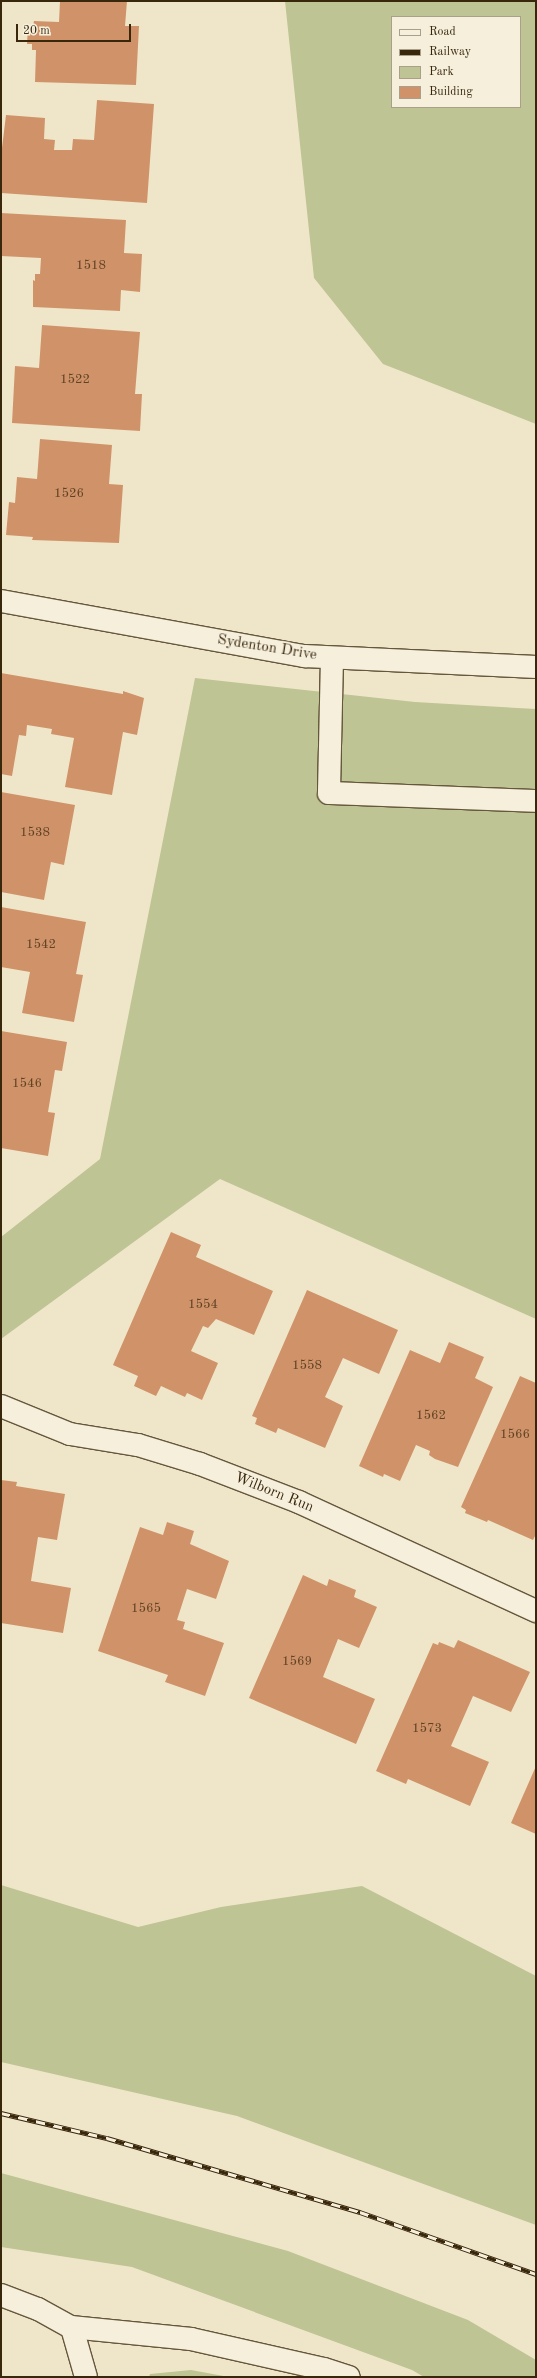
<!DOCTYPE html>
<style>
body{margin:0}
#map{position:relative;width:537px;height:2378px;overflow:hidden;background:#efe6c9;font-family:"Old Standard TT",serif}
div>[style]{position:absolute}
.green>*{inset:0;background:#bec493}
.building>*{inset:0;background:#d09369}
.roads{filter:drop-shadow(1px 0 #66573b) drop-shadow(-1px 0 #66573b) drop-shadow(0 1px #66573b) drop-shadow(0 -1px #66573b)}
.service>*{height:22px;margin:-11px;padding:0 11px;transform-origin:11px;border-radius:11px;background:#f5efdc}
.minor>*{height:22px;margin:-11px;padding:0 11px;transform-origin:11px;border-radius:11px;background:#f5efdc}
.rail>*{height:4.5px;margin-top:-2.25px;transform-origin:0;background:repeating-linear-gradient(90deg,#f5efdc 0 9px,#39270c 0 18px);box-sizing:border-box;border-block:1px solid #39270c}
span{translate:-50% -50%;white-space:nowrap;text-align:center;line-height:1.15;-webkit-text-stroke:3px #f5efdc;paint-order:stroke}
.number-label{font-size:13px;color:#5f4223}
.number-label span{-webkit-text-stroke-width:0}
.street-label{font-size:15px;color:#39270c}
.frame{position:absolute;inset:0;border:2px solid #39270c;pointer-events:none}
.legend{position:absolute;left:391px;top:16px;width:130px;height:92px;box-sizing:border-box;background:#f5efdc;border:1px solid #aa9f89;margin:0;padding:5px 7px;list-style:none;font-size:12px;color:#39270c}
.legend li{display:flex;align-items:center;gap:8px;height:20px}
.legend b{width:20px;border:1px solid #aa9f89}
.scale{position:absolute;left:16px;top:24px;width:115px;height:18px;box-sizing:border-box;border:2px solid #39270c;border-top:0;padding-left:5px;font-size:12px;line-height:14px;white-space:nowrap;color:#39270c;-webkit-text-stroke:3px #f5efdc;paint-order:stroke}
</style>
<div id="map">
<div class="green">
<i style="clip-path:polygon(evenodd,285px 1px,536px 1px,536px 424px,383px 364px,314px 278px,285px 1px,392px 17px,520px 17px,520px 107px,392px 107px,392px 17px)"></i>
<i style="clip-path:polygon(195px 678px,415px 702px,536px 709px,536px 1319px,220px 1179px,1px 1339px,1px 1237px,100px 1159px)"></i>
<i style="clip-path:polygon(1px 1885px,138px 1927px,221px 1907px,362px 1886px,536px 1976px,536px 2225px,237px 2116px,1px 2062px)"></i>
<i style="clip-path:polygon(1px 2173px,288px 2251px,468px 2320px,536px 2360px,536px 2377px,424px 2377px,412px 2370px,132px 2267px,1px 2247px)"></i>
<i style="clip-path:polygon(191px 2370px,229px 2377px,149px 2377px,150px 2374px)"></i>
</div>
<div class="building">
<i style="clip-path:polygon(60px 1px,127px 1px,125px 26px,139px 26px,136px 85px,35px 82px,36px 50px,32px 50px,32px 44px,27px 44px,28px 26px,33px 26px,34px 21px,59px 22px)"></i>
<i style="clip-path:polygon(97px 100px,154px 104px,147px 203px,1px 193px,1px 156px,6px 115px,45px 118px,44px 139px,55px 140px,54px 150px,72px 150px,73px 139px,94px 140px)"></i>
<i style="clip-path:polygon(1px 213px,126px 220px,124px 253px,142px 254px,140px 292px,121px 290px,120px 311px,33px 307px,33px 280px,35px 281px,35px 274px,40px 274px,41px 258px,1px 256px)"></i>
<i style="clip-path:polygon(42px 325px,140px 332px,135px 394px,142px 394px,140px 431px,12px 423px,15px 366px,39px 368px)"></i>
<i style="clip-path:polygon(40px 439px,112px 445px,109px 484px,123px 485px,119px 543px,32px 540px,33px 537px,6px 535px,9px 502px,15px 503px,17px 477px,37px 479px)"></i>
<i style="clip-path:polygon(1px 673px,123px 694px,123px 691px,144px 698px,137px 735px,123px 732px,112px 795px,65px 787px,74px 738px,51px 734px,52px 729px,27px 725px,26px 736px,19px 735px,12px 776px,1px 774px)"></i>
<i style="clip-path:polygon(1px 792px,75px 805px,64px 865px,51px 862px,44px 900px,1px 892px)"></i>
<i style="clip-path:polygon(1px 907px,86px 922px,76px 974px,83px 975px,74px 1022px,22px 1013px,30px 972px,1px 967px)"></i>
<i style="clip-path:polygon(1px 1031px,67px 1042px,62px 1071px,55px 1070px,48px 1112px,55px 1113px,48px 1156px,1px 1148px)"></i>
<i style="clip-path:polygon(171px 1232px,201px 1245px,196px 1257px,273px 1291px,254px 1335px,216px 1319px,208px 1328px,203px 1326px,191px 1351px,218px 1363px,202px 1400px,187px 1393px,185px 1397px,161px 1386px,156px 1396px,134px 1386px,138px 1376px,113px 1365px)"></i>
<i style="clip-path:polygon(307px 1290px,398px 1330px,379px 1374px,343px 1358px,325px 1397px,343px 1406px,325px 1448px,278px 1428px,276px 1433px,255px 1424px,257px 1418px,252px 1416px)"></i>
<i style="clip-path:polygon(449px 1342px,484px 1357px,475px 1378px,493px 1387px,458px 1467px,435px 1459px,429px 1455px,430px 1451px,416px 1445px,400px 1481px,384px 1474px,383px 1477px,359px 1466px,410px 1350px,440px 1363px)"></i>
<i style="clip-path:polygon(520px 1376px,536px 1383px,536px 1534px,533px 1540px,488px 1520px,487px 1522px,465px 1513px,466px 1510px,461px 1507px)"></i>
<i style="clip-path:polygon(1px 1480px,17px 1482px,16px 1486px,65px 1494px,57px 1540px,38px 1537px,31px 1581px,71px 1588px,63px 1633px,1px 1623px)"></i>
<i style="clip-path:polygon(167px 1522px,194px 1531px,190px 1544px,229px 1561px,216px 1599px,187px 1589px,177px 1620px,185px 1622px,183px 1629px,224px 1643px,205px 1696px,165px 1682px,168px 1675px,98px 1651px,140px 1527px,163px 1535px)"></i>
<i style="clip-path:polygon(303px 1575px,327px 1586px,329px 1579px,356px 1590px,354px 1597px,377px 1607px,359px 1648px,338px 1639px,323px 1677px,375px 1699px,356px 1744px,249px 1698px)"></i>
<i style="clip-path:polygon(458px 1640px,530px 1672px,511px 1712px,473px 1696px,451px 1746px,489px 1762px,470px 1806px,408px 1779px,406px 1784px,376px 1771px,433px 1643px,438px 1645px,439px 1642px,454px 1648px)"></i>
<i style="clip-path:polygon(536px 1766px,536px 1834px,511px 1823px)"></i>
</div>
<div class="roads">
<div class="service">
<i style="left:332px;top:658px;width:135px;rotate:91.3deg"></i>
<i style="left:329px;top:793px;width:207px;rotate:2.2deg"></i>
<i style="left:1px;top:2295px;width:40px;rotate:21deg"></i>
<i style="left:38px;top:2309px;width:39px;rotate:29deg"></i>
<i style="left:72px;top:2328px;width:51px;rotate:74.1deg"></i>
<i style="left:71px;top:2327px;width:121px;rotate:5.7deg"></i>
<i style="left:191px;top:2339px;width:136px;rotate:12.7deg"></i>
<i style="left:324px;top:2369px;width:26px;rotate:18deg"></i>
</div>
<div class="minor">
<i style="left:1px;top:601px;width:309px;rotate:10.3deg"></i>
<i style="left:305px;top:656px;width:231px;rotate:2.7deg"></i>
<i style="left:1px;top:1406px;width:74px;rotate:22.1deg"></i>
<i style="left:70px;top:1434px;width:69px;rotate:9.2deg"></i>
<i style="left:138px;top:1445px;width:65px;rotate:17deg"></i>
<i style="left:200px;top:1464px;width:106px;rotate:21deg"></i>
<i style="left:299px;top:1502px;width:261px;rotate:24.7deg"></i>
</div>
</div>
<div class="rail">
<i style="left:1px;top:2113px;width:109px;rotate:13.3deg"></i>
<i style="left:107px;top:2138px;width:264px;rotate:16.3deg"></i>
<i style="left:360px;top:2212px;width:187px;rotate:19.4deg"></i>
</div>
<div class="number-label">
<span style="left:91px;top:266px">1518</span>
<span style="left:75px;top:380px">1522</span>
<span style="left:69px;top:494px">1526</span>
<span style="left:35px;top:833px">1538</span>
<span style="left:41px;top:945px">1542</span>
<span style="left:27px;top:1084px">1546</span>
<span style="left:203px;top:1305px">1554</span>
<span style="left:307px;top:1366px">1558</span>
<span style="left:431px;top:1416px">1562</span>
<span style="left:515px;top:1435px">1566</span>
<span style="left:146px;top:1609px">1565</span>
<span style="left:297px;top:1662px">1569</span>
<span style="left:427px;top:1729px">1573</span>
</div>
<div class="street-label">
<span style="left:267px;top:648px;rotate:9deg">Sydenton Drive</span>
<span style="left:274px;top:1493px;rotate:22deg">Wilborn Run</span>
</div>
<div class="frame"></div>
<ul class="legend">
<li><b style="height:5px;background:#f5efdc"></b>Road</li>
<li><b style="height:5px;background:#39270c"></b>Railway</li>
<li><b style="height:11px;background:#bec493"></b>Park</li>
<li><b style="height:11px;background:#d09369"></b>Building</li>
</ul>
<div class="scale">20 m</div>
</div>
